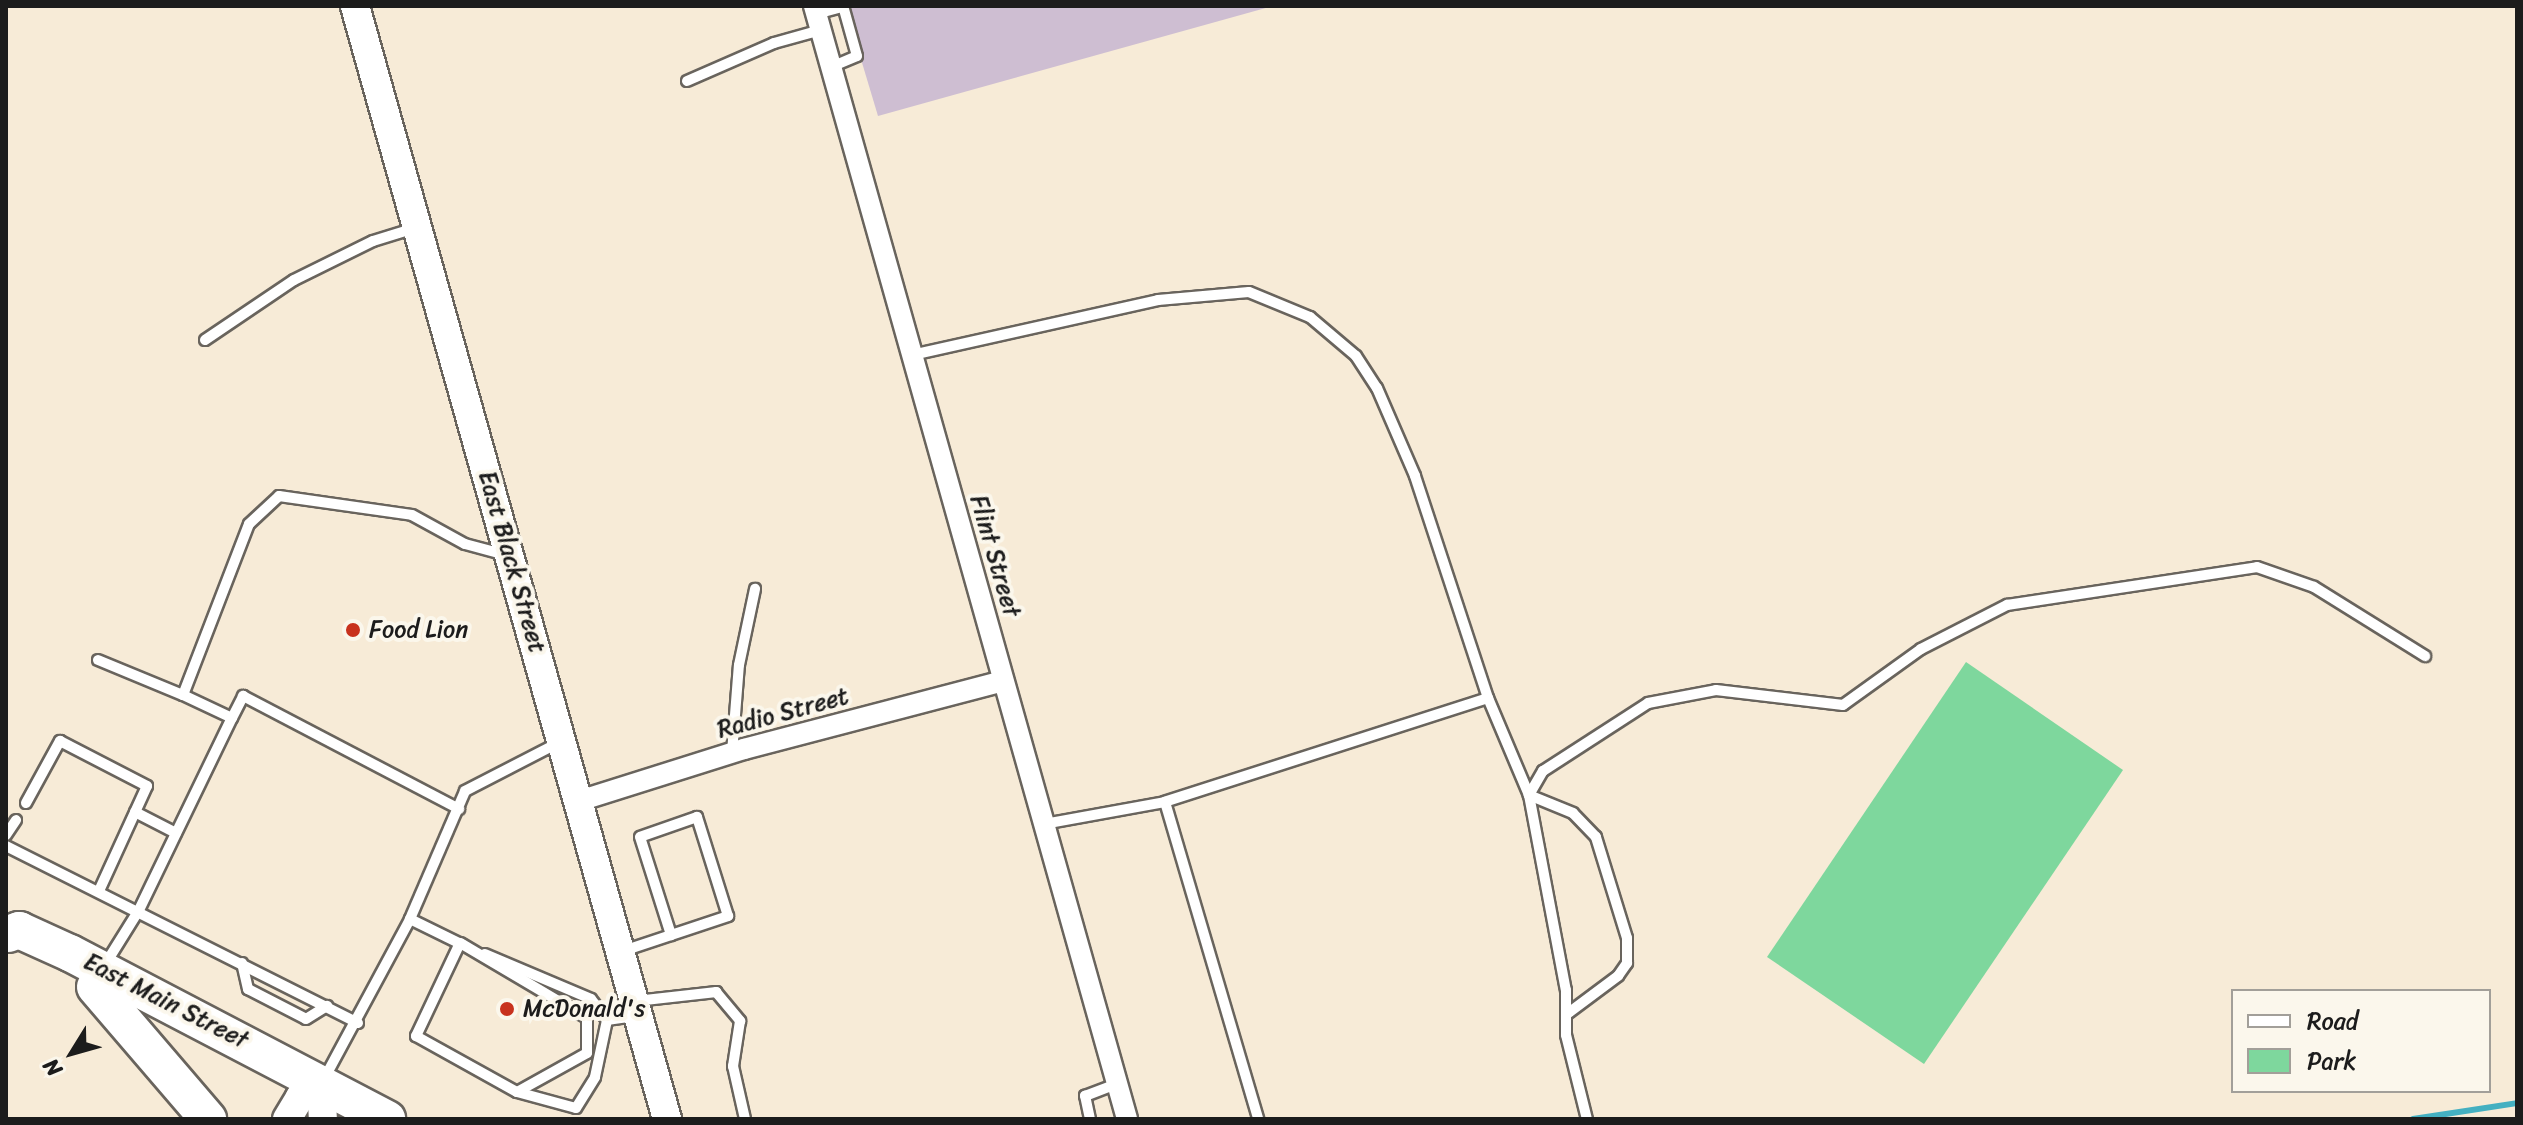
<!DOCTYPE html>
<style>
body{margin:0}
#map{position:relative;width:2523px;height:1125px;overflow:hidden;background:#f7ebd7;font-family:Sriracha,sans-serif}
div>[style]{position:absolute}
.industrial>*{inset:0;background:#cebed2}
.green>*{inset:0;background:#7ed79d}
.stream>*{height:6px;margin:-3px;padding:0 3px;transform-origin:3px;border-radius:3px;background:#44b0c1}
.roads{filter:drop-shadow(2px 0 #69645d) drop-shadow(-2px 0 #69645d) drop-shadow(0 2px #69645d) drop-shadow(0 -2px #69645d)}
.lane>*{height:10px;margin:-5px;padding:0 5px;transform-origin:5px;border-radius:5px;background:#fff}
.street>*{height:20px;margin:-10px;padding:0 10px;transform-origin:10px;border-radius:10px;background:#fff}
.secondary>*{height:28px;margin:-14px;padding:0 14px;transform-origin:14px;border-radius:14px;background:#fff}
.highway>*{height:36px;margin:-18px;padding:0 18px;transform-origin:18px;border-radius:18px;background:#fff}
.dots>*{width:22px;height:22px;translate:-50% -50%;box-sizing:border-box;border:4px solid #fbf7ec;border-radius:50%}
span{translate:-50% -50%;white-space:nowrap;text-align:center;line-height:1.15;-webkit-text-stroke:8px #fbf7ec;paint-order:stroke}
.street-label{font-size:24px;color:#1c1c1c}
.poi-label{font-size:24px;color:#1c1c1c}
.left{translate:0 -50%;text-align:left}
.frame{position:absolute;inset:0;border:8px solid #1c1c1c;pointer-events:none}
.legend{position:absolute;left:2231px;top:989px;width:260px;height:104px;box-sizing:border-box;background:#fbf7ec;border:2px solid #a29f99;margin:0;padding:10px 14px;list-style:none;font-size:24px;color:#1c1c1c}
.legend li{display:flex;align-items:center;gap:16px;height:40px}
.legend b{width:40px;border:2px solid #a29f99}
.north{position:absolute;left:32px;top:1013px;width:80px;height:80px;-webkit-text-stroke:6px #fbf7ec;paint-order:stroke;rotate:233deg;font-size:22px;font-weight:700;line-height:32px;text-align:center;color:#1c1c1c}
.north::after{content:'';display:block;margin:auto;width:28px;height:36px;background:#1c1c1c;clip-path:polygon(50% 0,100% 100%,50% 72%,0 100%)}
</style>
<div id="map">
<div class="industrial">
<i style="clip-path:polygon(845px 6px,1273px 6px,878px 116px)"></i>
</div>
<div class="green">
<i style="clip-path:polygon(1966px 662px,2123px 770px,1924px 1064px,1767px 957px)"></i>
</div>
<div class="stream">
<i style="left:2413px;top:1119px;width:105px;rotate:-8.7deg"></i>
</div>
<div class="roads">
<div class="lane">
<i style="left:816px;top:14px;width:28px;rotate:-15deg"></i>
<i style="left:831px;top:67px;width:28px;rotate:-23deg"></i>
<i style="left:857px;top:56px;width:52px;rotate:-105.6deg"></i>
<i style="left:687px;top:81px;width:95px;rotate:-23.6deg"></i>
<i style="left:774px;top:43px;width:49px;rotate:-15.5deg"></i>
<i style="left:205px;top:340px;width:107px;rotate:-34deg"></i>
<i style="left:294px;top:280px;width:88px;rotate:-26.3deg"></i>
<i style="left:373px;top:241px;width:44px;rotate:-17.2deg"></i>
<i style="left:912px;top:355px;width:252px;rotate:-12.6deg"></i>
<i style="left:1158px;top:300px;width:91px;rotate:-5deg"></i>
<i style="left:1249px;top:292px;width:66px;rotate:22.3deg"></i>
<i style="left:1310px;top:317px;width:60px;rotate:40.3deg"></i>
<i style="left:1356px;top:356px;width:38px;rotate:57deg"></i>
<i style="left:1377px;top:388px;width:96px;rotate:66.6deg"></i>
<i style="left:1415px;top:476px;width:234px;rotate:71.8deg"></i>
<i style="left:1488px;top:698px;width:339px;rotate:162.2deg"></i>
<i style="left:98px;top:660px;width:92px;rotate:22.4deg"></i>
<i style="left:1488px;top:698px;width:105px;rotate:67.1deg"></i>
<i style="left:1529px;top:795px;width:198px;rotate:79.3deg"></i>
<i style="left:1566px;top:990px;width:45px;rotate:90deg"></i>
<i style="left:1566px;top:1035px;width:87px;rotate:76deg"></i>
<i style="left:232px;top:718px;width:25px;rotate:-63deg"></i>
<i style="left:243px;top:696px;width:244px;rotate:27.6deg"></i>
<i style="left:732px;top:753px;width:88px;rotate:-85.5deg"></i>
<i style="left:739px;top:665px;width:78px;rotate:-78.1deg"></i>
<i style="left:26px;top:803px;width:71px;rotate:-61.3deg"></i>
<i style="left:60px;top:741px;width:98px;rotate:27.3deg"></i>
<i style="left:147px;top:786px;width:115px;rotate:114.6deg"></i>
<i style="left:135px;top:812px;width:46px;rotate:27.1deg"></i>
<i style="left:1044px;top:824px;width:123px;rotate:-10.3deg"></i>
<i style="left:1165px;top:802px;width:330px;rotate:73.6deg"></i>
<i style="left:6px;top:835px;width:18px;rotate:-56deg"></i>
<i style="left:6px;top:846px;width:394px;rotate:26.7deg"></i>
<i style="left:410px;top:919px;width:139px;rotate:-66.7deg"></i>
<i style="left:465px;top:791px;width:107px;rotate:-27.3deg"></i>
<i style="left:623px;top:951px;width:111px;rotate:-18.4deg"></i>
<i style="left:728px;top:916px;width:104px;rotate:-107.4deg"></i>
<i style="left:697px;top:817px;width:60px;rotate:160.7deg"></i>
<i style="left:640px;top:837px;width:103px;rotate:72.4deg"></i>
<i style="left:485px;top:954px;width:115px;rotate:23deg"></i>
<i style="left:591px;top:999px;width:26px;rotate:53deg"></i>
<i style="left:607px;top:1020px;width:30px;rotate:-8deg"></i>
<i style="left:106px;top:963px;width:62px;rotate:-58.1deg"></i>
<i style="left:139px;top:910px;width:213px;rotate:-64.2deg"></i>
<i style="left:232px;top:718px;width:54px;rotate:-154.9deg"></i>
<i style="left:183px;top:695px;width:183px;rotate:-68.9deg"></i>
<i style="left:249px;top:524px;width:41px;rotate:-43deg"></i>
<i style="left:279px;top:496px;width:134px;rotate:8.1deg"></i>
<i style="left:412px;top:515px;width:60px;rotate:28.7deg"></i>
<i style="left:465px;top:544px;width:42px;rotate:15deg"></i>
<i style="left:242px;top:963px;width:27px;rotate:77deg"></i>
<i style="left:248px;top:989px;width:65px;rotate:27.3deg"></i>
<i style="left:306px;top:1019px;width:25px;rotate:-32deg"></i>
<i style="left:636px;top:1001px;width:81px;rotate:-6.4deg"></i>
<i style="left:716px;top:992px;width:38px;rotate:50deg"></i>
<i style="left:740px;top:1021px;width:46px;rotate:98.8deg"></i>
<i style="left:733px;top:1066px;width:54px;rotate:77.2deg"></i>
<i style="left:1567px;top:1014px;width:64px;rotate:-36.7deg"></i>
<i style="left:1618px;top:976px;width:16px;rotate:-55deg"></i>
<i style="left:1627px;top:963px;width:25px;rotate:-90deg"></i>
<i style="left:1627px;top:938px;width:106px;rotate:-107.1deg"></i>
<i style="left:1596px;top:837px;width:33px;rotate:-134deg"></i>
<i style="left:1573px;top:813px;width:48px;rotate:-157.8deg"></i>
<i style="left:1529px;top:795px;width:28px;rotate:-60deg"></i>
<i style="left:1543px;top:771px;width:125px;rotate:-32.9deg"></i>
<i style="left:1648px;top:703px;width:69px;rotate:-10.8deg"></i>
<i style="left:1716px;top:690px;width:128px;rotate:6.7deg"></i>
<i style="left:1843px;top:705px;width:96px;rotate:-35.7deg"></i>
<i style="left:1921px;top:649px;width:97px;rotate:-27.1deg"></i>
<i style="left:2007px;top:605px;width:253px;rotate:-8.6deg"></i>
<i style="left:2257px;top:567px;width:60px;rotate:19.3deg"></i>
<i style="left:2314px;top:587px;width:131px;rotate:31.9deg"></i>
<i style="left:324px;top:1079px;width:182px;rotate:-61.7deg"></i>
<i style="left:410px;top:919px;width:59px;rotate:26.1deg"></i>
<i style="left:517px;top:1092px;width:80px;rotate:-29.1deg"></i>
<i style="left:587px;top:1053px;width:35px;rotate:-90deg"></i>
<i style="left:587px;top:1018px;width:147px;rotate:-149.4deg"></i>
<i style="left:460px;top:943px;width:103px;rotate:115.3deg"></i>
<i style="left:416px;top:1036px;width:115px;rotate:29deg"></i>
<i style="left:517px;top:1092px;width:61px;rotate:15.2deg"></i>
<i style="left:576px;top:1108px;width:36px;rotate:-58deg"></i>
<i style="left:595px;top:1077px;width:58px;rotate:-78.1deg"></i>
<i style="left:1090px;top:1119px;width:24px;rotate:-102deg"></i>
<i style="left:1085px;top:1096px;width:34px;rotate:-21deg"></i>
</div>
<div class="street">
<i style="left:814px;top:6px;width:1156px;rotate:74.29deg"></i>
<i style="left:579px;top:801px;width:173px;rotate:-17.5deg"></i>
<i style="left:744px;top:749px;width:268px;rotate:-14.7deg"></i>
</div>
<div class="secondary">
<i style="left:355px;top:6px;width:1156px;rotate:74.34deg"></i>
<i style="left:287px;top:1119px;width:26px;rotate:-59deg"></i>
<i style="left:300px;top:1097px;width:25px;rotate:-34deg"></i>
<i style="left:321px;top:1083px;width:36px;rotate:87deg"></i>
</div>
<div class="highway">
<i style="left:8px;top:934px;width:12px;rotate:-20deg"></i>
<i style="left:19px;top:930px;width:56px;rotate:24.3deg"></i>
<i style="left:70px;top:953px;width:358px;rotate:27.6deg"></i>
<i style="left:95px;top:987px;width:174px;rotate:49.4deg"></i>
</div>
</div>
<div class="dots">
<i style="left:353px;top:630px;background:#c8321e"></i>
<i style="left:507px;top:1009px;background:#c8321e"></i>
</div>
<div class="street-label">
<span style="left:995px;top:556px;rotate:74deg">Flint Street</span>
<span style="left:512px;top:562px;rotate:74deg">East Black Street</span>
<span style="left:783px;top:713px;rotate:-15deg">Radio Street</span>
<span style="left:166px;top:1001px;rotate:27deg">East Main Street</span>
</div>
<div class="poi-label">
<span class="left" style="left:369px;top:630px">Food Lion</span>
<span class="left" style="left:523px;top:1009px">McDonald's</span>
</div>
<div class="frame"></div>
<ul class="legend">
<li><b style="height:10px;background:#fff"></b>Road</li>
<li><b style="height:22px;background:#7ed79d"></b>Park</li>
</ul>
<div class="north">N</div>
</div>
